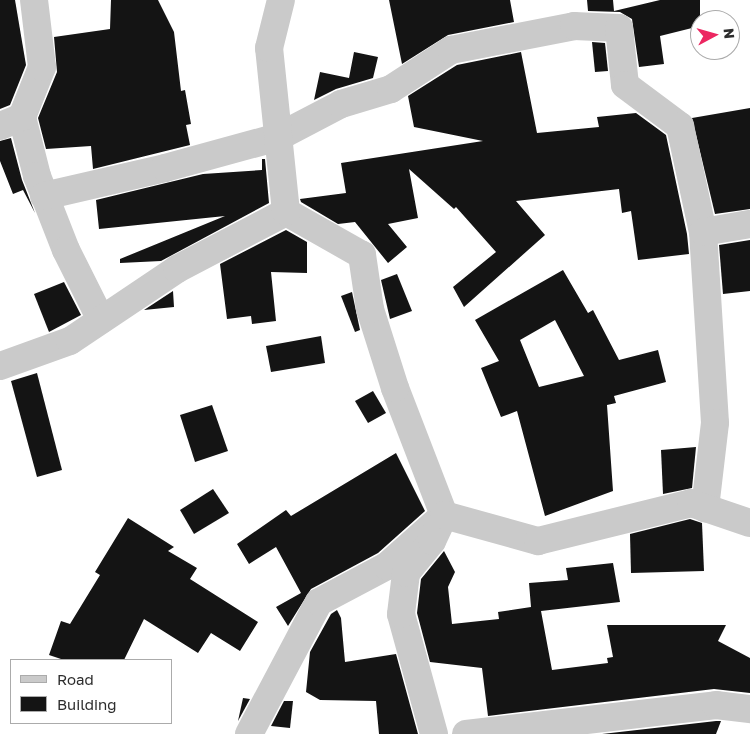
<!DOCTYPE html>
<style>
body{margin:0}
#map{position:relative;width:750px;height:734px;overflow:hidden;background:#fff;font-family:"Golos Text",sans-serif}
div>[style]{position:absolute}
.building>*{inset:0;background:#141414}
.minor>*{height:28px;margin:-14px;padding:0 14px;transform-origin:14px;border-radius:14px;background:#cacaca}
span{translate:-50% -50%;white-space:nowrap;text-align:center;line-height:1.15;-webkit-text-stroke:5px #fff;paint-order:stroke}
.legend{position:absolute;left:10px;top:659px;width:162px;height:65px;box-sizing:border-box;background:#fff;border:1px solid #ababab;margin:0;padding:6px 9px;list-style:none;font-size:15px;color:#2d2d2d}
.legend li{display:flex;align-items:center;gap:10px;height:25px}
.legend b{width:25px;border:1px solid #ababab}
.north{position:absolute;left:690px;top:10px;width:50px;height:50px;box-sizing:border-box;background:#fff;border:1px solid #ababab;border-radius:50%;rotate:84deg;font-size:14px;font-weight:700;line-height:20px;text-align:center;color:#2d2d2d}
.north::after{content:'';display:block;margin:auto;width:18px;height:22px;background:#ec2761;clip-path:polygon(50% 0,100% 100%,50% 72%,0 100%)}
</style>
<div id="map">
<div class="building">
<i style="clip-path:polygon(0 0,15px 0,26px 65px,10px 105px,0 109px)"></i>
<i style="clip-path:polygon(111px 0,158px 0,174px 32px,181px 91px,185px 90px,191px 124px,186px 125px,190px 145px,93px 169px,91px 146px,46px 149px,38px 118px,57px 72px,54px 37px,110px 29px)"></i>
<i style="clip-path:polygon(389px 0,510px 0,514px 22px,448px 35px,402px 64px)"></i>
<i style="clip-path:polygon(587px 0,613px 0,614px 11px,660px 0,700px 0,700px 26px,660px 36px,664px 64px,639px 67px,632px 19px,620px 12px,588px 11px)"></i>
<i style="clip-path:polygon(592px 42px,605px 43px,608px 71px,595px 72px)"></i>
<i style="clip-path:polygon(354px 52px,378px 57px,373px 78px,336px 89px,314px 100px,320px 72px,349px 78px)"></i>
<i style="clip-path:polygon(521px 52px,537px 133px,599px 127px,597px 117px,636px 113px,666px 135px,687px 234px,689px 254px,638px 260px,631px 211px,622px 213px,619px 189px,516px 201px,545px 235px,464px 307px,453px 287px,496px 252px,456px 207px,454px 209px,409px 169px,418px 218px,388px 224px,407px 247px,388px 263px,355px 222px,338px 224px,301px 202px,300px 199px,346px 193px,341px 163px,483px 141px,414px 127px,408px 96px,457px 65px)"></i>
<i style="clip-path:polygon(750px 108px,750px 209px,715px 214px,692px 118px)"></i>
<i style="clip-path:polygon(11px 138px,22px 180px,35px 213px,23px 190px,13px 194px,0 161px,0 141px)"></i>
<i style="clip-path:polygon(262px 159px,265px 159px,269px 203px,161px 261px,120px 263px,120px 259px,225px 216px,99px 229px,96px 200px,203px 174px,262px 170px)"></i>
<i style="clip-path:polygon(286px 230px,307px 242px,307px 273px,271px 272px,276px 321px,252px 324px,251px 316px,227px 319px,220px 264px)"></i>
<i style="clip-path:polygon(750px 240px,750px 291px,723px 294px,719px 245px)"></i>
<i style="clip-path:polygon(evenodd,563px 270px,588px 313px,593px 310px,619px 360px,658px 350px,666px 382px,614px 396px,616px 403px,607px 405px,613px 491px,545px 516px,517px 411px,501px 417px,481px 368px,499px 361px,475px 320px,563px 270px,555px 320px,584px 376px,539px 387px,520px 340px,555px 320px)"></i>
<i style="clip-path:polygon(397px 274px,412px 311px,390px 319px,381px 280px)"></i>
<i style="clip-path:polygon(64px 282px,81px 315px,49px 332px,34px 294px)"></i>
<i style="clip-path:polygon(173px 291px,174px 307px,144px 310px)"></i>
<i style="clip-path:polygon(352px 292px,360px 330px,355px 332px,341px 296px)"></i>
<i style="clip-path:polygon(321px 336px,325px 363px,271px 372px,266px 346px)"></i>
<i style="clip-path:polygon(37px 373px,62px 470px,37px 477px,11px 381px)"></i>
<i style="clip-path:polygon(373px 391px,386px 413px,368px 423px,355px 401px)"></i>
<i style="clip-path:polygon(212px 405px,228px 451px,195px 462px,180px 415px)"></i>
<i style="clip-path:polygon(696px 447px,692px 488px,663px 494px,661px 450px)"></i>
<i style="clip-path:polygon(396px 453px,425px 511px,378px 553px,311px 589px,288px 626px,276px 607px,301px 593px,276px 547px,249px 564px,237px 544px,286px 510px,291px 516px)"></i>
<i style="clip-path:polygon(213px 489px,229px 513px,194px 534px,180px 510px)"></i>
<i style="clip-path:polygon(128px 518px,174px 547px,168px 551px,197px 568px,190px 579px,258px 622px,240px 651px,211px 633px,198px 653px,144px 619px,124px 660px,64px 660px,49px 655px,61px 621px,70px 624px,100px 575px,95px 572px)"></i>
<i style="clip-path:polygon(690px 519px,702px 523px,704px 571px,631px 573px,630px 534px)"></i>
<i style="clip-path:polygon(444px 551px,455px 572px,448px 587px,452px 624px,499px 619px,498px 612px,531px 607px,529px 583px,568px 580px,566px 568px,613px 563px,620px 602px,541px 611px,552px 670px,608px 663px,607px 658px,613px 657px,607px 625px,726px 625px,718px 641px,750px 658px,750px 693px,714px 689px,488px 716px,482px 668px,430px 662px,417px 613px,421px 579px)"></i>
<i style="clip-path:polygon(337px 610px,341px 618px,345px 662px,396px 654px,418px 734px,379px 734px,376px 701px,320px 700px,306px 692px,310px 652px,331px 614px)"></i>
<i style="clip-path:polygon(243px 698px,250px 699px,238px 721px)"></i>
<i style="clip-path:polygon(284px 701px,293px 701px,290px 728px,271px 726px)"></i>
<i style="clip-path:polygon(721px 721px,716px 734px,602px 734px,716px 721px)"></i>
</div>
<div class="minor">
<i style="left:22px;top:117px;width:61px;rotate:75.7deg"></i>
<i style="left:37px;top:176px;width:79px;rotate:68.6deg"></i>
<i style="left:66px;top:250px;width:78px;rotate:63.4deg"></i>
<i style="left:0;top:126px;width:24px;rotate:-22deg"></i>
<i style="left:22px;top:117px;width:54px;rotate:-68.2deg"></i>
<i style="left:42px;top:67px;width:67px;rotate:-96.8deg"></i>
<i style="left:44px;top:196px;width:124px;rotate:-13deg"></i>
<i style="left:165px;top:168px;width:117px;rotate:-15.3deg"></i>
<i style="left:278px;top:137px;width:71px;rotate:-27.6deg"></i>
<i style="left:341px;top:104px;width:52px;rotate:-16.7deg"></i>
<i style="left:391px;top:89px;width:72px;rotate:-33deg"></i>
<i style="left:451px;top:50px;width:125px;rotate:-11deg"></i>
<i style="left:574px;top:26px;width:45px;rotate:2.5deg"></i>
<i style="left:619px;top:28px;width:57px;rotate:84deg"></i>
<i style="left:625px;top:85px;width:69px;rotate:36.7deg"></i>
<i style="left:680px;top:126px;width:108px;rotate:77.8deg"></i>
<i style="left:703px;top:232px;width:191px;rotate:86.4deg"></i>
<i style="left:715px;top:423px;width:86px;rotate:96.7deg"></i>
<i style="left:703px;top:232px;width:48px;rotate:-9.7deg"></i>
<i style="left:0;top:366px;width:74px;rotate:-19.7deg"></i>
<i style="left:70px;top:341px;width:129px;rotate:-33.9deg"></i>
<i style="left:177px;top:269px;width:123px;rotate:-27.6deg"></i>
<i style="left:249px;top:734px;width:149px;rotate:-62.1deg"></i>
<i style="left:319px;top:602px;width:77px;rotate:-27.9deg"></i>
<i style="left:387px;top:566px;width:76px;rotate:-41.8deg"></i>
<i style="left:444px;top:515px;width:136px;rotate:-111.1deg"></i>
<i style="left:395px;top:388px;width:83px;rotate:-107.6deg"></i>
<i style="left:370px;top:309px;width:55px;rotate:-98.4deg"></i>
<i style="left:362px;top:255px;width:87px;rotate:-150.5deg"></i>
<i style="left:286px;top:212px;width:165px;rotate:-95.9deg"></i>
<i style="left:269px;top:48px;width:49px;rotate:-76deg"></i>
<i style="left:434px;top:734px;width:124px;rotate:-105.4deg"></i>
<i style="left:401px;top:614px;width:41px;rotate:-83deg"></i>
<i style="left:406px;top:573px;width:41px;rotate:-50.9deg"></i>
<i style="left:432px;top:541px;width:29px;rotate:-65deg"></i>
<i style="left:444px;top:515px;width:98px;rotate:15.5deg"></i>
<i style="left:538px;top:541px;width:158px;rotate:-13.9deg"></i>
<i style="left:691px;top:503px;width:62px;rotate:18.7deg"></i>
<i style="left:466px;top:734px;width:252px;rotate:-6.6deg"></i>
<i style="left:716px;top:705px;width:34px;rotate:7deg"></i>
</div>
<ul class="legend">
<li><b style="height:6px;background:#cacaca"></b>Road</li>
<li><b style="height:14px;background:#141414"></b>Building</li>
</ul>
<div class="north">N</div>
</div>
